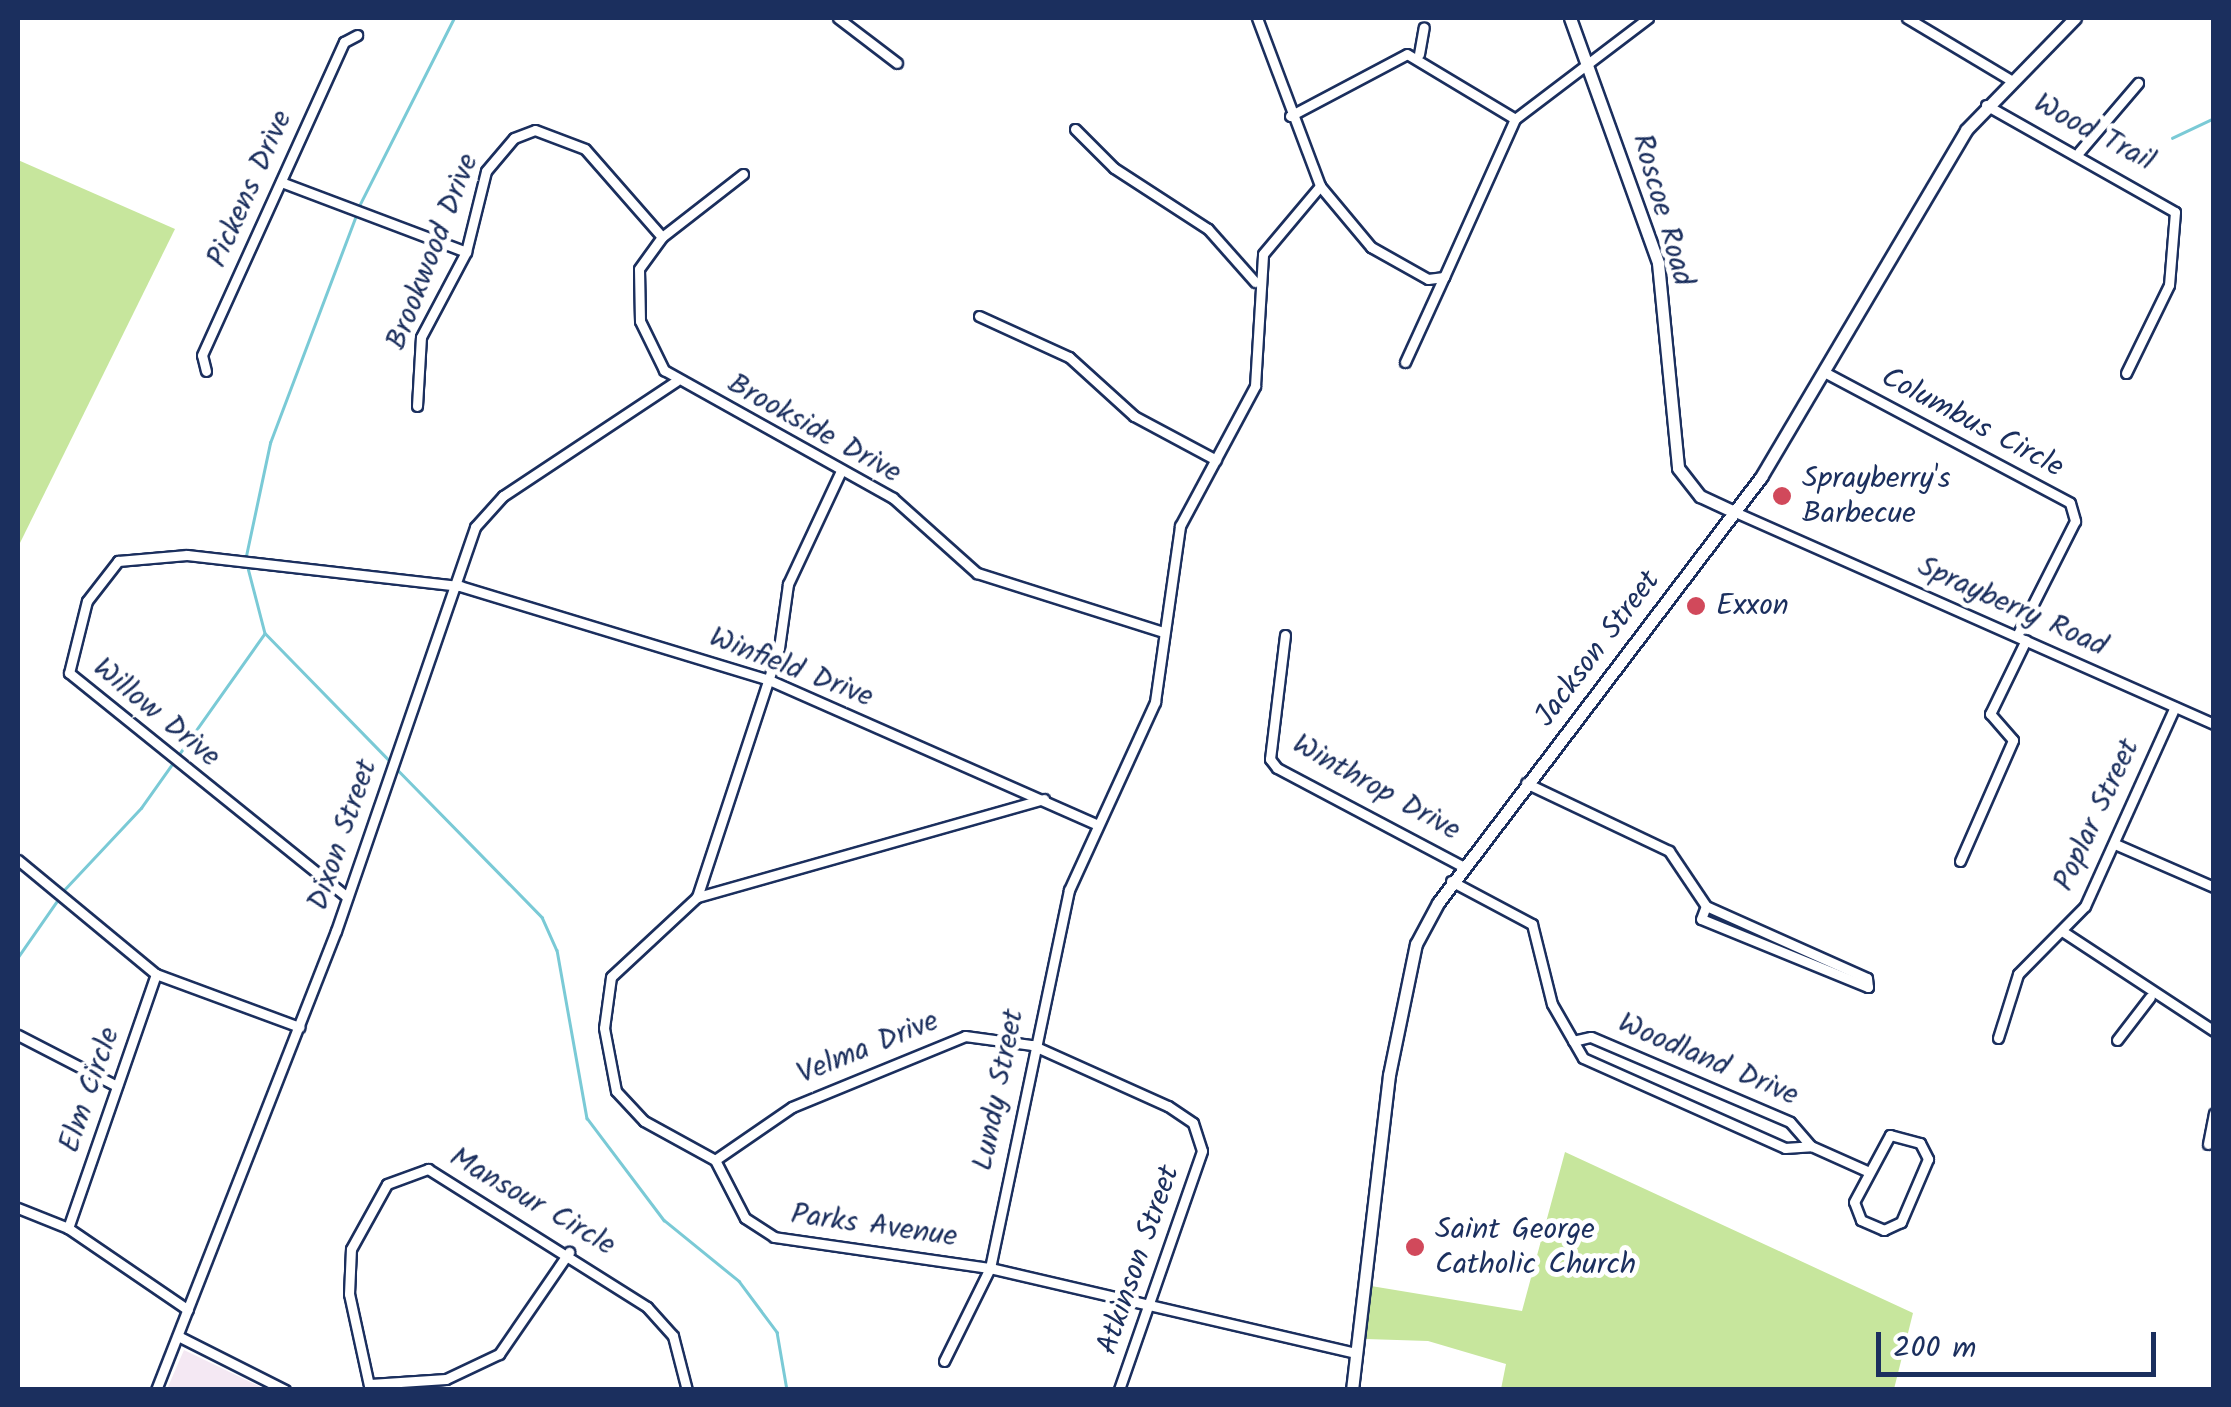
<!DOCTYPE html>
<style>
body{margin:0}
#map{position:relative;width:2231px;height:1407px;overflow:hidden;background:#fff;font-family:Kalam,sans-serif}
div>[style]{position:absolute}
.built>*{inset:0;background:#f4e8f3}
.green>*{inset:0;background:#c7e69d}
.stream>*{height:2.5px;margin:-1.25px;padding:0 1.25px;transform-origin:1.25px;border-radius:1.25px;background:#7acad6}
.roads{filter:drop-shadow(2px 0 #1b2f5e) drop-shadow(-2px 0 #1b2f5e) drop-shadow(0 2px #1b2f5e) drop-shadow(0 -2px #1b2f5e)}
.minor>*{height:9px;margin:-4.5px;padding:0 4.5px;transform-origin:4.5px;border-radius:4.5px;background:#fff}
.major>*{height:11px;margin:-5.5px;padding:0 5.5px;transform-origin:5.5px;border-radius:5.5px;background:#fff}
.dots>*{width:28px;height:28px;translate:-50% -50%;box-sizing:border-box;border:5px solid #fff;border-radius:50%}
span{translate:-50% -50%;white-space:nowrap;text-align:center;line-height:1.15;-webkit-text-stroke:10px #fff;paint-order:stroke}
.street-label{font-size:30px;color:#1b2f5e}
.poi-label{font-size:30px;color:#1b2f5e}
.left{translate:0 -50%;text-align:left}
.frame{position:absolute;inset:0;border:20px solid #1b2f5e;pointer-events:none}
.scale{position:absolute;left:1876px;top:1332px;width:280px;height:45px;box-sizing:border-box;border:5px solid #1b2f5e;border-top:0;padding-left:12px;font-size:30px;line-height:35px;white-space:nowrap;color:#1b2f5e;-webkit-text-stroke:8px #fff;paint-order:stroke}
</style>
<div id="map">
<div class="built">
<i style="clip-path:polygon(184px 1350px,265px 1389px,167px 1389px)"></i>
</div>
<div class="green">
<i style="clip-path:polygon(18px 160px,175px 229px,18px 547px)"></i>
<i style="clip-path:polygon(1565px 1152px,1913px 1313px,1894px 1389px,1501px 1389px,1506px 1364px,1428px 1341px,1366px 1339px,1371px 1286px,1522px 1311px)"></i>
</div>
<div class="stream">
<i style="left:2172px;top:138px;width:47px;rotate:-25.5deg"></i>
<i style="left:360px;top:204px;width:208px;rotate:-63.2deg"></i>
<i style="left:246px;top:556px;width:116px;rotate:-78deg"></i>
<i style="left:270px;top:443px;width:241px;rotate:-69.3deg"></i>
<i style="left:247px;top:564px;width:71px;rotate:75.4deg"></i>
<i style="left:265px;top:633px;width:180px;rotate:45.7deg"></i>
<i style="left:396px;top:768px;width:209px;rotate:45.6deg"></i>
<i style="left:542px;top:917px;width:36px;rotate:66deg"></i>
<i style="left:557px;top:950px;width:171px;rotate:79.9deg"></i>
<i style="left:587px;top:1118px;width:128px;rotate:53deg"></i>
<i style="left:664px;top:1220px;width:97px;rotate:39.1deg"></i>
<i style="left:739px;top:1281px;width:64px;rotate:53.3deg"></i>
<i style="left:777px;top:1332px;width:59px;rotate:80.2deg"></i>
<i style="left:63px;top:891px;width:114px;rotate:-46.8deg"></i>
<i style="left:141px;top:808px;width:213px;rotate:-54.7deg"></i>
<i style="left:18px;top:957px;width:72px;rotate:-55.2deg"></i>
</div>
<div class="roads">
<div class="minor">
<i style="left:838px;top:18px;width:74px;rotate:37.3deg"></i>
<i style="left:1257px;top:18px;width:179px;rotate:69.4deg"></i>
<i style="left:1320px;top:186px;width:80px;rotate:50.1deg"></i>
<i style="left:1371px;top:247px;width:65px;rotate:29.3deg"></i>
<i style="left:1428px;top:279px;width:16px;rotate:-7deg"></i>
<i style="left:1444px;top:277px;width:173px;rotate:-65.8deg"></i>
<i style="left:1515px;top:119px;width:167px;rotate:-37.2deg"></i>
<i style="left:1907px;top:18px;width:119px;rotate:30.9deg"></i>
<i style="left:1419px;top:54px;width:27px;rotate:-80deg"></i>
<i style="left:1986px;top:105px;width:217px;rotate:29.5deg"></i>
<i style="left:2175px;top:212px;width:73px;rotate:94.7deg"></i>
<i style="left:2169px;top:285px;width:98px;rotate:116deg"></i>
<i style="left:1290px;top:116px;width:132px;rotate:-27.9deg"></i>
<i style="left:1407px;top:54px;width:126px;rotate:31deg"></i>
<i style="left:1075px;top:129px;width:55px;rotate:45deg"></i>
<i style="left:1114px;top:168px;width:112px;rotate:33deg"></i>
<i style="left:1208px;top:229px;width:71px;rotate:48.4deg"></i>
<i style="left:2079px;top:152px;width:91px;rotate:-49.5deg"></i>
<i style="left:743px;top:174px;width:103px;rotate:142.1deg"></i>
<i style="left:662px;top:237px;width:39px;rotate:126deg"></i>
<i style="left:639px;top:269px;width:52px;rotate:88.9deg"></i>
<i style="left:640px;top:321px;width:55px;rotate:63.9deg"></i>
<i style="left:664px;top:370px;width:262px;rotate:29.2deg"></i>
<i style="left:893px;top:498px;width:113px;rotate:41.8deg"></i>
<i style="left:977px;top:573px;width:195px;rotate:17.6deg"></i>
<i style="left:281px;top:182px;width:198px;rotate:20.7deg"></i>
<i style="left:979px;top:316px;width:99px;rotate:24.5deg"></i>
<i style="left:1069px;top:357px;width:88px;rotate:42.2deg"></i>
<i style="left:1134px;top:416px;width:93px;rotate:28.2deg"></i>
<i style="left:1405px;top:362px;width:94px;rotate:-65.4deg"></i>
<i style="left:206px;top:371px;width:16px;rotate:-104deg"></i>
<i style="left:202px;top:355px;width:344px;rotate:-65.6deg"></i>
<i style="left:344px;top:42px;width:15px;rotate:-28deg"></i>
<i style="left:1826px;top:373px;width:276px;rotate:28deg"></i>
<i style="left:2070px;top:503px;width:19px;rotate:74deg"></i>
<i style="left:2075px;top:521px;width:129px;rotate:116.8deg"></i>
<i style="left:417px;top:406px;width:69px;rotate:-86.7deg"></i>
<i style="left:421px;top:337px;width:96px;rotate:-62.1deg"></i>
<i style="left:466px;top:252px;width:83px;rotate:-76.1deg"></i>
<i style="left:486px;top:171px;width:43px;rotate:-49.7deg"></i>
<i style="left:514px;top:138px;width:22px;rotate:-21deg"></i>
<i style="left:535px;top:130px;width:53px;rotate:20.8deg"></i>
<i style="left:585px;top:149px;width:117px;rotate:48.8deg"></i>
<i style="left:1735px;top:512px;width:524px;rotate:23.87deg"></i>
<i style="left:1285px;top:635px;width:125px;rotate:96.9deg"></i>
<i style="left:1270px;top:759px;width:11px;rotate:52deg"></i>
<i style="left:1277px;top:768px;width:207px;rotate:27.9deg"></i>
<i style="left:1526px;top:783px;width:158px;rotate:25.4deg"></i>
<i style="left:1669px;top:851px;width:66px;rotate:56.1deg"></i>
<i style="left:1044px;top:799px;width:361px;rotate:164.2deg"></i>
<i style="left:697px;top:897px;width:117px;rotate:137.1deg"></i>
<i style="left:611px;top:977px;width:51px;rotate:97.8deg"></i>
<i style="left:604px;top:1028px;width:64px;rotate:79.2deg"></i>
<i style="left:616px;top:1091px;width:41px;rotate:47deg"></i>
<i style="left:644px;top:1121px;width:81px;rotate:28.8deg"></i>
<i style="left:715px;top:1160px;width:65px;rotate:62.7deg"></i>
<i style="left:745px;top:1218px;width:35px;rotate:33deg"></i>
<i style="left:774px;top:1237px;width:218px;rotate:8.2deg"></i>
<i style="left:990px;top:1268px;width:376px;rotate:13.1deg"></i>
<i style="left:2115px;top:844px;width:108px;rotate:23.5deg"></i>
<i style="left:18px;top:860px;width:179px;rotate:39.6deg"></i>
<i style="left:156px;top:974px;width:153px;rotate:20.3deg"></i>
<i style="left:1960px;top:861px;width:132px;rotate:-66.3deg"></i>
<i style="left:2013px;top:740px;width:35px;rotate:-131deg"></i>
<i style="left:1990px;top:714px;width:82px;rotate:-64.1deg"></i>
<i style="left:1451px;top:881px;width:92px;rotate:28deg"></i>
<i style="left:1532px;top:924px;width:82px;rotate:76deg"></i>
<i style="left:1552px;top:1004px;width:62px;rotate:60.1deg"></i>
<i style="left:1583px;top:1058px;width:221px;rotate:24deg"></i>
<i style="left:1785px;top:1148px;width:26px;rotate:-4deg"></i>
<i style="left:1811px;top:1146px;width:61px;rotate:24.1deg"></i>
<i style="left:347px;top:897px;width:357px;rotate:-141.1deg"></i>
<i style="left:69px;top:673px;width:74px;rotate:-76deg"></i>
<i style="left:87px;top:601px;width:51px;rotate:-52.2deg"></i>
<i style="left:118px;top:561px;width:69px;rotate:-5deg"></i>
<i style="left:187px;top:555px;width:275px;rotate:6.5deg"></i>
<i style="left:460px;top:586px;width:323px;rotate:16.9deg"></i>
<i style="left:769px;top:680px;width:356px;rotate:23.8deg"></i>
<i style="left:697px;top:897px;width:262px;rotate:-71.8deg"></i>
<i style="left:779px;top:648px;width:65px;rotate:-82deg"></i>
<i style="left:788px;top:584px;width:125px;rotate:-64.9deg"></i>
<i style="left:1706px;top:906px;width:176px;rotate:24.1deg"></i>
<i style="left:1867px;top:978px;width:9px;rotate:84deg"></i>
<i style="left:1868px;top:987px;width:180px;rotate:-157.8deg"></i>
<i style="left:1701px;top:919px;width:14px;rotate:-69deg"></i>
<i style="left:2062px;top:931px;width:182px;rotate:33.3deg"></i>
<i style="left:156px;top:974px;width:269px;rotate:109.1deg"></i>
<i style="left:68px;top:1228px;width:145px;rotate:34.3deg"></i>
<i style="left:18px;top:1035px;width:111px;rotate:27.3deg"></i>
<i style="left:1998px;top:1038px;width:67px;rotate:-72.6deg"></i>
<i style="left:2018px;top:974px;width:95px;rotate:-45.4deg"></i>
<i style="left:2085px;top:906px;width:218px;rotate:-65.7deg"></i>
<i style="left:2117px;top:1040px;width:54px;rotate:-52.5deg"></i>
<i style="left:1573px;top:1041px;width:18px;rotate:-13deg"></i>
<i style="left:1591px;top:1037px;width:216px;rotate:23.1deg"></i>
<i style="left:1790px;top:1122px;width:32px;rotate:49deg"></i>
<i style="left:1890px;top:1135px;width:31px;rotate:15deg"></i>
<i style="left:1920px;top:1143px;width:18px;rotate:63deg"></i>
<i style="left:1928px;top:1159px;width:69px;rotate:113.2deg"></i>
<i style="left:1901px;top:1222px;width:19px;rotate:155deg"></i>
<i style="left:1884px;top:1230px;width:25px;rotate:-157deg"></i>
<i style="left:1861px;top:1220px;width:19px;rotate:-111deg"></i>
<i style="left:1854px;top:1202px;width:76px;rotate:-61.8deg"></i>
<i style="left:2208px;top:1144px;width:31px;rotate:-79deg"></i>
<i style="left:715px;top:1160px;width:93px;rotate:-34.5deg"></i>
<i style="left:792px;top:1107px;width:187px;rotate:-22.3deg"></i>
<i style="left:965px;top:1036px;width:68px;rotate:7.7deg"></i>
<i style="left:1032px;top:1045px;width:149px;rotate:24.2deg"></i>
<i style="left:1168px;top:1106px;width:30px;rotate:34deg"></i>
<i style="left:1193px;top:1123px;width:29px;rotate:72deg"></i>
<i style="left:1202px;top:1151px;width:253px;rotate:109.2deg"></i>
<i style="left:18px;top:1208px;width:54px;rotate:21.8deg"></i>
<i style="left:178px;top:1336px;width:120px;rotate:26.8deg"></i>
<i style="left:944px;top:1361px;width:104px;rotate:-63.7deg"></i>
<i style="left:990px;top:1268px;width:386px;rotate:-78.2deg"></i>
<i style="left:1069px;top:890px;width:207px;rotate:-65.4deg"></i>
<i style="left:1155px;top:702px;width:178px;rotate:-81.9deg"></i>
<i style="left:1180px;top:526px;width:159px;rotate:-61.8deg"></i>
<i style="left:1255px;top:386px;width:132px;rotate:-86.5deg"></i>
<i style="left:1263px;top:254px;width:89px;rotate:-50deg"></i>
<i style="left:370px;top:1384px;width:76px;rotate:-3.8deg"></i>
<i style="left:446px;top:1379px;width:59px;rotate:-25.3deg"></i>
<i style="left:499px;top:1354px;width:124px;rotate:-55.5deg"></i>
<i style="left:156px;top:1390px;width:493px;rotate:-68.6deg"></i>
<i style="left:336px;top:931px;width:427px;rotate:-71deg"></i>
<i style="left:475px;top:527px;width:42px;rotate:-47.9deg"></i>
<i style="left:503px;top:496px;width:208px;rotate:-33.6deg"></i>
<i style="left:370px;top:1390px;width:98px;rotate:-102.3deg"></i>
<i style="left:349px;top:1294px;width:45px;rotate:-87.5deg"></i>
<i style="left:351px;top:1249px;width:74px;rotate:-61deg"></i>
<i style="left:387px;top:1184px;width:44px;rotate:-20.1deg"></i>
<i style="left:428px;top:1169px;width:259px;rotate:32.2deg"></i>
<i style="left:647px;top:1307px;width:39px;rotate:48deg"></i>
<i style="left:673px;top:1336px;width:56px;rotate:75.5deg"></i>
</div>
<div class="major">
<i style="left:1570px;top:18px;width:260px;rotate:70.2deg"></i>
<i style="left:1658px;top:263px;width:206px;rotate:84.4deg"></i>
<i style="left:1678px;top:468px;width:36px;rotate:52deg"></i>
<i style="left:1700px;top:496px;width:38px;rotate:25deg"></i>
<i style="left:1352px;top:1390px;width:317px;rotate:-83.3deg"></i>
<i style="left:1389px;top:1075px;width:134px;rotate:-78.4deg"></i>
<i style="left:1416px;top:944px;width:47px;rotate:-61.8deg"></i>
<i style="left:1438px;top:903px;width:535px;rotate:-52.83deg"></i>
<i style="left:1761px;top:477px;width:403px;rotate:-59.4deg"></i>
<i style="left:1966px;top:130px;width:156px;rotate:-45.8deg"></i>
</div>
</div>
<div class="dots">
<i style="left:1782px;top:496px;background:#d1495b"></i>
<i style="left:1696px;top:606px;background:#d1495b"></i>
<i style="left:1415px;top:1247px;background:#d1495b"></i>
</div>
<div class="street-label">
<span style="left:2094px;top:133px;rotate:28deg">Wood Trail</span>
<span style="left:250px;top:189px;rotate:-66deg">Pickens Drive</span>
<span style="left:1662px;top:210px;rotate:74deg">Roscoe Road</span>
<span style="left:433px;top:252px;rotate:-69deg">Brookwood Drive</span>
<span style="left:1972px;top:423px;rotate:28deg">Columbus Circle</span>
<span style="left:814px;top:429px;rotate:29deg">Brookside Drive</span>
<span style="left:2012px;top:607px;rotate:24deg">Sprayberry Road</span>
<span style="left:1598px;top:649px;rotate:-53deg">Jackson Street</span>
<span style="left:791px;top:668px;rotate:21deg">Winfield Drive</span>
<span style="left:156px;top:713px;rotate:39deg">Willow Drive</span>
<span style="left:1376px;top:788px;rotate:29deg">Winthrop Drive</span>
<span style="left:2097px;top:815px;rotate:-65deg">Poplar Street</span>
<span style="left:343px;top:835px;rotate:-71deg">Dixon Street</span>
<span style="left:868px;top:1048px;rotate:-22deg">Velma Drive</span>
<span style="left:1708px;top:1060px;rotate:23deg">Woodland Drive</span>
<span style="left:90px;top:1090px;rotate:-71deg">Elm Circle</span>
<span style="left:999px;top:1090px;rotate:-79deg">Lundy Street</span>
<span style="left:532px;top:1202px;rotate:30deg">Mansour Circle</span>
<span style="left:874px;top:1226px;rotate:8deg">Parks Avenue</span>
<span style="left:1139px;top:1260px;rotate:-71deg">Atkinson Street</span>
</div>
<div class="poi-label">
<span class="left" style="left:1802px;top:496px">Sprayberry's<br>Barbecue</span>
<span class="left" style="left:1716px;top:606px">Exxon</span>
<span class="left" style="left:1435px;top:1247px">Saint George<br>Catholic Church</span>
</div>
<div class="frame"></div>
<div class="scale">200 m</div>
</div>
